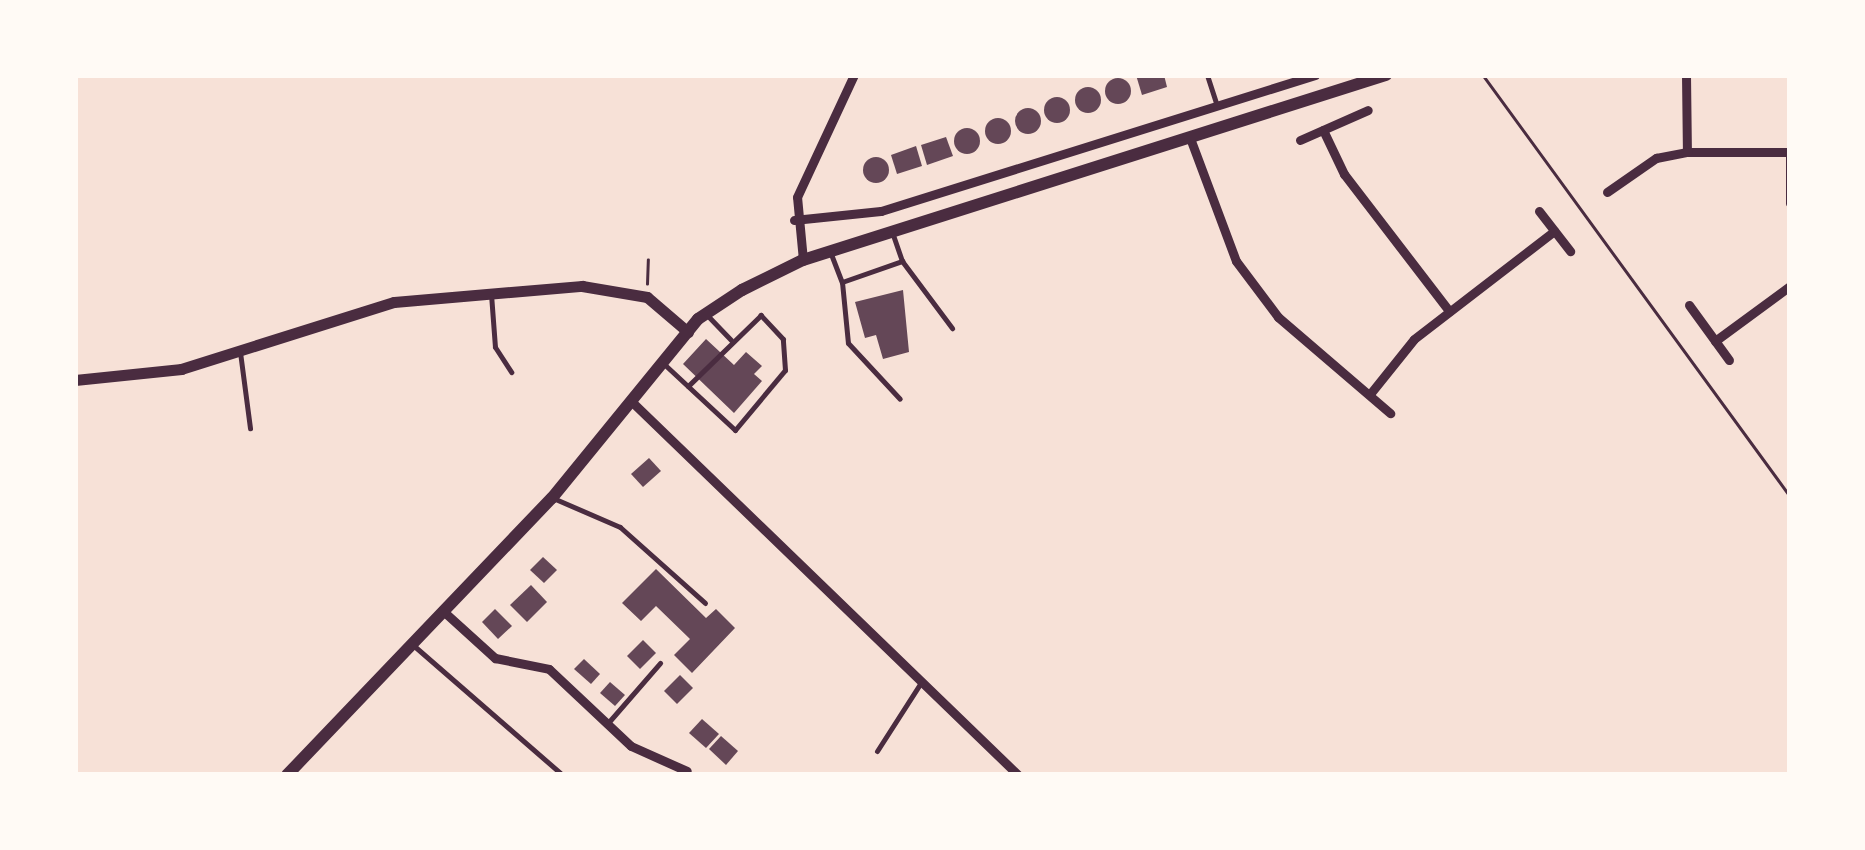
<!DOCTYPE html>
<style>
body{margin:0}
#map{position:relative;width:1865px;height:850px;overflow:hidden;background:#f7e1d7;font-family:"Open Sans",sans-serif}
div>[style]{position:absolute}
.building>*{inset:0;background:#644757}
.round{border-radius:50%}
.path>*{height:2.5px;margin:-1.25px;padding:0 1.25px;transform-origin:1.25px;border-radius:1.25px;background:#4a2c40}
.service>*{height:5px;margin:-2.5px;padding:0 2.5px;transform-origin:2.5px;border-radius:2.5px;background:#4a2c40}
.minor>*{height:9px;margin:-4.5px;padding:0 4.5px;transform-origin:4.5px;border-radius:4.5px;background:#4a2c40}
.tertiary>*{height:11px;margin:-5.5px;padding:0 5.5px;transform-origin:5.5px;border-radius:5.5px;background:#4a2c40}
.secondary>*{height:12px;margin:-6px;padding:0 6px;transform-origin:6px;border-radius:6px;background:#4a2c40}
span{translate:-50% -50%;white-space:nowrap;text-align:center;line-height:1.15;-webkit-text-stroke:8px #fffaf5;paint-order:stroke}
.frame{position:absolute;inset:0;border:78px solid #fffaf5;pointer-events:none}
</style>
<div id="map">
<div class="building">
<i style="clip-path:polygon(1136px 75px,1164px 75px,1167px 87px,1142px 95px)"></i>
<i class="round" style="left:1105px;top:78px;width:26px;height:26px"></i>
<i class="round" style="left:1075px;top:87px;width:26px;height:26px"></i>
<i class="round" style="left:1044px;top:97px;width:26px;height:26px"></i>
<i class="round" style="left:1015px;top:108px;width:26px;height:26px"></i>
<i class="round" style="left:985px;top:118px;width:26px;height:26px"></i>
<i class="round" style="left:954px;top:128px;width:26px;height:26px"></i>
<i style="clip-path:polygon(946px 137px,953px 156px,927px 165px,921px 145px)"></i>
<i style="clip-path:polygon(916px 146px,922px 166px,897px 174px,891px 155px)"></i>
<i class="round" style="left:863px;top:157px;width:26px;height:26px"></i>
<i style="clip-path:polygon(903px 290px,909px 352px,883px 359px,876px 335px,865px 338px,855px 302px)"></i>
<i style="clip-path:polygon(706px 339px,734px 365px,746px 352px,762px 366px,754px 374px,762px 381px,734px 413px,683px 364px)"></i>
<i style="clip-path:polygon(649px 458px,661px 471px,643px 487px,631px 474px)"></i>
<i style="clip-path:polygon(543px 557px,557px 570px,544px 583px,530px 570px)"></i>
<i style="clip-path:polygon(656px 569px,706px 618px,716px 609px,735px 628px,692px 673px,674px 655px,690px 639px,656px 606px,641px 621px,622px 603px)"></i>
<i style="clip-path:polygon(531px 585px,547px 602px,527px 622px,510px 605px)"></i>
<i style="clip-path:polygon(495px 609px,512px 626px,498px 639px,482px 622px)"></i>
<i style="clip-path:polygon(643px 640px,656px 653px,640px 669px,627px 656px)"></i>
<i style="clip-path:polygon(584px 659px,600px 674px,591px 684px,574px 669px)"></i>
<i style="clip-path:polygon(680px 675px,693px 688px,677px 704px,664px 691px)"></i>
<i style="clip-path:polygon(610px 682px,625px 695px,615px 706px,600px 693px)"></i>
<i style="clip-path:polygon(702px 719px,719px 734px,706px 748px,689px 733px)"></i>
<i style="clip-path:polygon(721px 736px,738px 751px,726px 765px,709px 749px)"></i>
</div>
<div class="path">
<i style="left:1483px;top:75px;width:521px;rotate:53.9deg"></i>
<i style="left:647px;top:284px;width:24px;rotate:-88deg"></i>
</div>
<div class="service">
<i style="left:1207px;top:75px;width:33px;rotate:72deg"></i>
<i style="left:831px;top:254px;width:30px;rotate:69deg"></i>
<i style="left:842px;top:282px;width:64px;rotate:-19.3deg"></i>
<i style="left:902px;top:261px;width:31px;rotate:-109deg"></i>
<i style="left:902px;top:261px;width:84px;rotate:53.3deg"></i>
<i style="left:842px;top:282px;width:61px;rotate:84.4deg"></i>
<i style="left:848px;top:343px;width:76px;rotate:47.1deg"></i>
<i style="left:491px;top:294px;width:53px;rotate:85.7deg"></i>
<i style="left:495px;top:347px;width:30px;rotate:57deg"></i>
<i style="left:706px;top:314px;width:36px;rotate:46deg"></i>
<i style="left:240px;top:352px;width:77px;rotate:82.5deg"></i>
<i style="left:664px;top:364px;width:97px;rotate:42.9deg"></i>
<i style="left:735px;top:430px;width:78px;rotate:-50.2deg"></i>
<i style="left:785px;top:370px;width:31px;rotate:-94deg"></i>
<i style="left:783px;top:339px;width:33px;rotate:-133deg"></i>
<i style="left:761px;top:315px;width:102px;rotate:135.8deg"></i>
<i style="left:553px;top:498px;width:73px;rotate:23.4deg"></i>
<i style="left:620px;top:527px;width:114px;rotate:41.8deg"></i>
<i style="left:413px;top:645px;width:195px;rotate:41deg"></i>
<i style="left:607px;top:724px;width:81px;rotate:-49deg"></i>
<i style="left:877px;top:751px;width:83px;rotate:-57.3deg"></i>
</div>
<div class="minor">
<i style="left:1686px;top:75px;width:77px;rotate:89.3deg"></i>
<i style="left:1687px;top:152px;width:100px"></i>
<i style="left:1323px;top:130px;width:49px;rotate:64.5deg"></i>
<i style="left:1344px;top:174px;width:173px;rotate:52.5deg"></i>
<i style="left:1190px;top:138px;width:131px;rotate:69.5deg"></i>
<i style="left:1236px;top:261px;width:70px;rotate:53.1deg"></i>
<i style="left:1278px;top:317px;width:148px;rotate:40.6deg"></i>
<i style="left:1300px;top:140px;width:74px;rotate:-23.8deg"></i>
<i style="left:1790px;top:151px;width:52px;rotate:90deg"></i>
<i style="left:1607px;top:192px;width:60px;rotate:-34.8deg"></i>
<i style="left:1656px;top:158px;width:32px;rotate:-11deg"></i>
<i style="left:1539px;top:211px;width:51px;rotate:52.2deg"></i>
<i style="left:794px;top:220px;width:87px;rotate:-5.9deg"></i>
<i style="left:881px;top:211px;width:455px;rotate:-17.4deg"></i>
<i style="left:803px;top:260px;width:63px;rotate:-95.4deg"></i>
<i style="left:797px;top:197px;width:135px;rotate:-65deg"></i>
<i style="left:1689px;top:305px;width:68px;rotate:54deg"></i>
<i style="left:1715px;top:341px;width:93px;rotate:-36.3deg"></i>
<i style="left:1370px;top:394px;width:70px;rotate:-51.3deg"></i>
<i style="left:1414px;top:339px;width:177px;rotate:-37.6deg"></i>
<i style="left:630px;top:400px;width:540px;rotate:44.02deg"></i>
<i style="left:442px;top:610px;width:72px;rotate:42.2deg"></i>
<i style="left:495px;top:658px;width:55px;rotate:11.5deg"></i>
<i style="left:549px;top:669px;width:112px;rotate:43.2deg"></i>
<i style="left:631px;top:746px;width:61px;rotate:24.1deg"></i>
</div>
<div class="tertiary">
<i style="left:75px;top:380px;width:107px;rotate:-5.9deg"></i>
<i style="left:181px;top:369px;width:223px;rotate:-17.5deg"></i>
<i style="left:394px;top:302px;width:189px;rotate:-4.9deg"></i>
<i style="left:582px;top:286px;width:66px;rotate:9.6deg"></i>
<i style="left:647px;top:297px;width:54px;rotate:40.5deg"></i>
</div>
<div class="secondary">
<i style="left:287px;top:775px;width:383px;rotate:-46.3deg"></i>
<i style="left:552px;top:498px;width:231px;rotate:-50.8deg"></i>
<i style="left:698px;top:319px;width:53px;rotate:-33.4deg"></i>
<i style="left:742px;top:290px;width:68px;rotate:-26.2deg"></i>
<i style="left:803px;top:260px;width:612px;rotate:-17.61deg"></i>
</div>
<div class="frame"></div>
</div>
